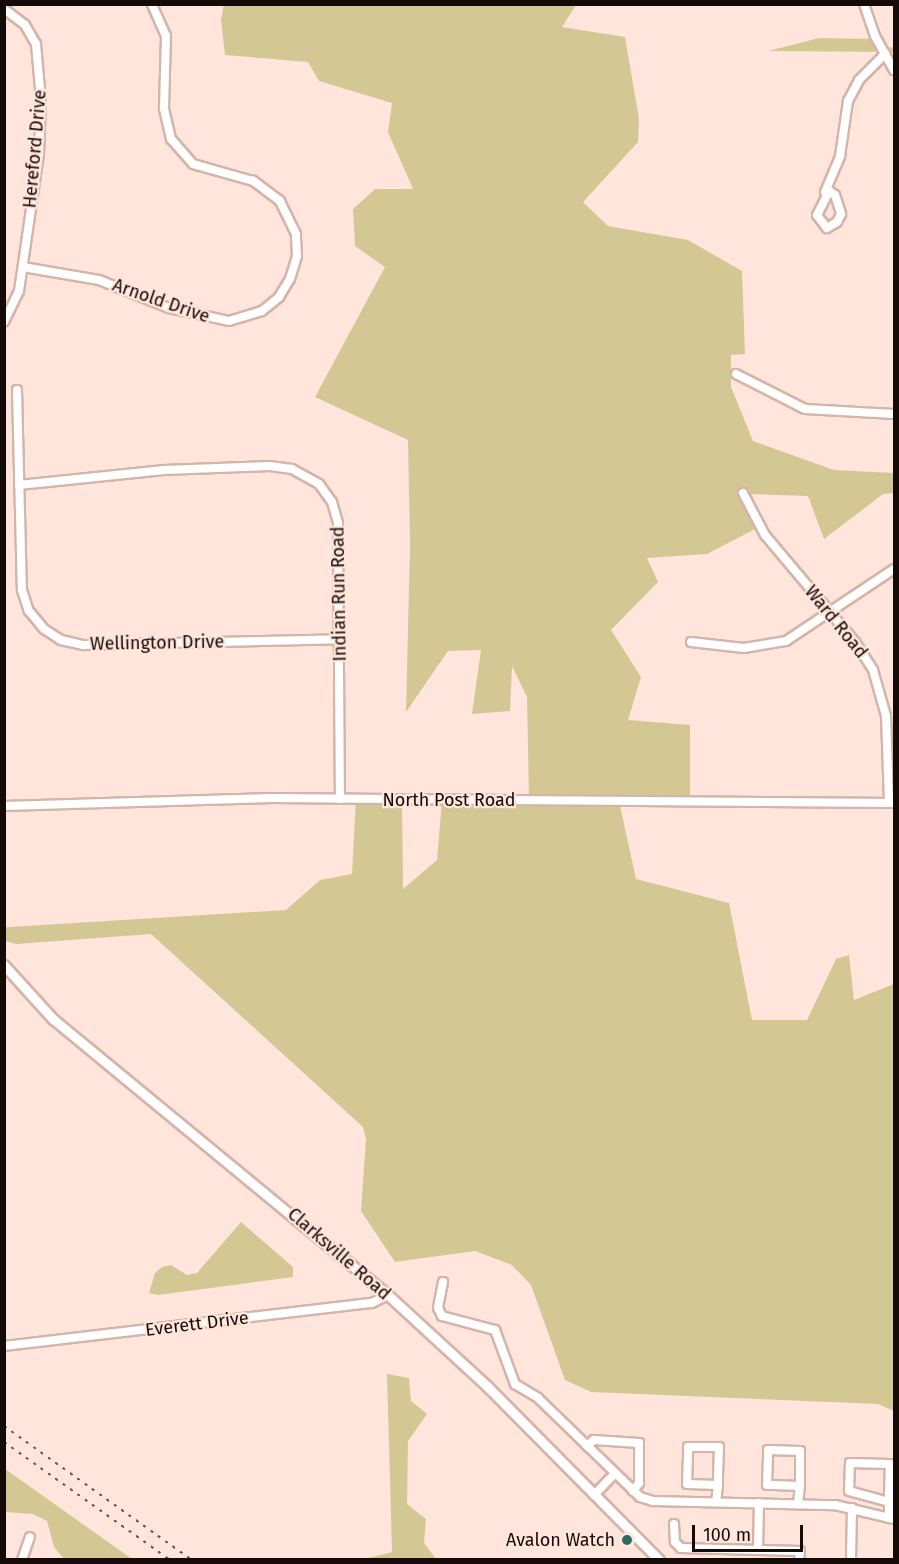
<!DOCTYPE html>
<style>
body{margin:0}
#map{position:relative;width:899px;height:1564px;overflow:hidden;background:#ffe5db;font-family:"Fira Sans",sans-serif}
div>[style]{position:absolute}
.green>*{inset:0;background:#d3c894}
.roads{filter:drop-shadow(2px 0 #d3b5a9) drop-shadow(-2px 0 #d3b5a9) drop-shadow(0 2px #d3b5a9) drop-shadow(0 -2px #d3b5a9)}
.minor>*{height:8px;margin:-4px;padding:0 4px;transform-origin:4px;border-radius:4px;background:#fff}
.tertiary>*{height:9px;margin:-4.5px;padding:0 4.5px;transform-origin:4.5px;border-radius:4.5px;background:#fff}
.rail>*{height:2px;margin-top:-1px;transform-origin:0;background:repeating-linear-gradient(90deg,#675752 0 3px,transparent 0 9px)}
.dots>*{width:16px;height:16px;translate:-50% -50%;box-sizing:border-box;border:3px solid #ffe5db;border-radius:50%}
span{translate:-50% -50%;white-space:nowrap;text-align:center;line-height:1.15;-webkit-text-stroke:4.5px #ffe5db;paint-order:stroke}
.street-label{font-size:18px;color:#140a07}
.poi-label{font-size:18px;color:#140a07}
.right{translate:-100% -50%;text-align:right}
.frame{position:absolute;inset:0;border:6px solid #140a07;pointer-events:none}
.scale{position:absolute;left:692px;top:1525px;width:111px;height:27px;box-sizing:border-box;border:3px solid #140a07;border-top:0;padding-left:8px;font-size:18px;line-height:21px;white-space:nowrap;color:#140a07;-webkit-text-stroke:4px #ffe5db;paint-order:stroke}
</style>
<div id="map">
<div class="green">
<i style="clip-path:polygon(224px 4px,576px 5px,562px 27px,625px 37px,639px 119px,638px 142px,583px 202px,608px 226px,688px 240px,742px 271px,745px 354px,731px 355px,731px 387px,753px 441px,834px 470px,894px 473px,894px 493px,883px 494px,824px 539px,808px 496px,746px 494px,759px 527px,707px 554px,647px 558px,658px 582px,611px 630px,641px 677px,628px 720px,690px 725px,690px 799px,619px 801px,636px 879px,729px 903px,752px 1020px,807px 1020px,836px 959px,849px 955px,854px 1000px,894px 984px,894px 1411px,878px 1404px,591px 1392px,565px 1380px,531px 1285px,512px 1265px,475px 1251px,395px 1262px,361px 1211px,366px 1139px,363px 1127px,151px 934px,16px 944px,5px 941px,4px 928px,9px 927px,286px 910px,320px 880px,352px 874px,356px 797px,402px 798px,403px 889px,437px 860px,442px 800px,529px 799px,527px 697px,512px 666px,510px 711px,472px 714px,481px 650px,448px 651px,406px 712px,410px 545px,408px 440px,315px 397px,385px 267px,355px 246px,353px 209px,375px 189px,413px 189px,388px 132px,392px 103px,319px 81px,308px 62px,225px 55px,221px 20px)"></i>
<i style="clip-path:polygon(819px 38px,878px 39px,882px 49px,894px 47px,894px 52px,768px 51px)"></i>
<i style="clip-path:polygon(241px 1222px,293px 1267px,293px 1277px,158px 1295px,149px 1293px,155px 1273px,162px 1267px,171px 1265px,187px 1275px,197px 1273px)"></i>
<i style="clip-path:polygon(387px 1374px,409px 1378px,411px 1401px,427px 1414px,408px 1441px,407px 1504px,426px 1519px,424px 1543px,436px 1559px,364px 1559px,392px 1552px)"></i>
<i style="clip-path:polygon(5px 1469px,132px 1559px,64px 1559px,54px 1547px,47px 1521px,33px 1514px,5px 1512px)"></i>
</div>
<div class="roads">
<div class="minor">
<i style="left:864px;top:4px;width:34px;rotate:71deg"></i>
<i style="left:875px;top:36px;width:39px;rotate:61deg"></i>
<i style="left:4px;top:9px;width:26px;rotate:37deg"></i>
<i style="left:25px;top:25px;width:22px;rotate:60deg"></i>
<i style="left:36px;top:44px;width:56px;rotate:84.9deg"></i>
<i style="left:41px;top:100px;width:54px;rotate:92.1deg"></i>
<i style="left:39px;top:154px;width:138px;rotate:98.3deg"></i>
<i style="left:19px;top:291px;width:34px;rotate:116deg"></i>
<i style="left:829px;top:191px;width:7px;rotate:34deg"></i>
<i style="left:835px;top:195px;width:20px;rotate:72deg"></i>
<i style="left:841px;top:214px;width:9px;rotate:117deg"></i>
<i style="left:837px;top:222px;width:12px;rotate:149deg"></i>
<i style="left:827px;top:228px;width:16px;rotate:-128deg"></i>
<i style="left:817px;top:215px;width:27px;rotate:-63deg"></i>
<i style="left:825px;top:192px;width:39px;rotate:-67deg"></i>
<i style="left:840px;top:156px;width:56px;rotate:-81.7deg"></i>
<i style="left:848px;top:101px;width:24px;rotate:-62deg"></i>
<i style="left:859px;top:80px;width:37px;rotate:-45deg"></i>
<i style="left:23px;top:267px;width:77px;rotate:9.7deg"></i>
<i style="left:99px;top:280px;width:75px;rotate:21.8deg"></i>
<i style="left:169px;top:308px;width:61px;rotate:12.2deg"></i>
<i style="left:229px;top:321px;width:34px;rotate:-17deg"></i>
<i style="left:262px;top:311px;width:22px;rotate:-39deg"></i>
<i style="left:279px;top:297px;width:21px;rotate:-59deg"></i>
<i style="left:290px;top:279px;width:24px;rotate:-73deg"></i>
<i style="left:297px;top:256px;width:22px;rotate:-93deg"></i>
<i style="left:296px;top:234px;width:37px;rotate:-116deg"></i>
<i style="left:280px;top:201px;width:34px;rotate:-143deg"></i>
<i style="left:253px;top:181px;width:62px;rotate:-164.2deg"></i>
<i style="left:193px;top:164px;width:33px;rotate:-131deg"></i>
<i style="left:171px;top:139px;width:32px;rotate:-103deg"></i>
<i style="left:164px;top:108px;width:72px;rotate:-88.4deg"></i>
<i style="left:166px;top:36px;width:35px;rotate:-114deg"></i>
<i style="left:736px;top:374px;width:77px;rotate:26.9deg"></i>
<i style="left:805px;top:409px;width:89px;rotate:3.2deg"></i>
<i style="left:17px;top:390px;width:200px;rotate:88.6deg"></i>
<i style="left:22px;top:590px;width:22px;rotate:72deg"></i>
<i style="left:29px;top:611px;width:23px;rotate:50deg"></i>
<i style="left:44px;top:629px;width:20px;rotate:33deg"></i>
<i style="left:61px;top:640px;width:23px;rotate:13deg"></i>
<i style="left:83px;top:645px;width:257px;rotate:-1.3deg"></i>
<i style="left:19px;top:485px;width:146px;rotate:-5.9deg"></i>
<i style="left:164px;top:470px;width:106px;rotate:-2.2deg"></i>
<i style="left:270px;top:466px;width:22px;rotate:8deg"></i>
<i style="left:292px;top:469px;width:31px;rotate:29deg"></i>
<i style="left:319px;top:484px;width:22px;rotate:54deg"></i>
<i style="left:332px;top:502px;width:22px;rotate:74deg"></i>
<i style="left:338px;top:523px;width:276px;rotate:89.6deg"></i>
<i style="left:743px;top:493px;width:47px;rotate:62.4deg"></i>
<i style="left:765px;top:535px;width:140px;rotate:49.9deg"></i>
<i style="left:855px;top:642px;width:33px;rotate:57deg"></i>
<i style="left:873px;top:670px;width:48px;rotate:74.2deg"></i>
<i style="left:886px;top:716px;width:87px;rotate:88deg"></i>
<i style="left:691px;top:642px;width:53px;rotate:6.5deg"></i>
<i style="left:744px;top:648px;width:43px;rotate:-9.5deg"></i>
<i style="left:786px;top:641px;width:130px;rotate:-33.7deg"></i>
<i style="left:4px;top:806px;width:268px;rotate:-1.7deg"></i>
<i style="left:272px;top:798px;width:622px;rotate:0.46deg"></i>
<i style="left:443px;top:1282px;width:26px;rotate:101deg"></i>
<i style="left:438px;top:1308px;width:9px;rotate:63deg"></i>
<i style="left:442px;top:1316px;width:55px;rotate:14.8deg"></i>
<i style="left:495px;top:1330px;width:58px;rotate:69.7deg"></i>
<i style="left:515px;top:1384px;width:27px;rotate:31deg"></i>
<i style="left:538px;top:1398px;width:142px;rotate:44.1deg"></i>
<i style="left:640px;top:1497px;width:14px;rotate:17deg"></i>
<i style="left:653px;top:1501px;width:182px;rotate:1.3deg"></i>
<i style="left:835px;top:1505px;width:61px;rotate:13.3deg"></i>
<i style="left:4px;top:1346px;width:371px;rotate:-6.7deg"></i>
<i style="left:372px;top:1303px;width:18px;rotate:-27deg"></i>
<i style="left:587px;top:1446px;width:9px;rotate:-41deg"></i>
<i style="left:594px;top:1440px;width:45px;rotate:3.8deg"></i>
<i style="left:639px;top:1443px;width:40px;rotate:90deg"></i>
<i style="left:639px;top:1483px;width:10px;rotate:127deg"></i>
<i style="left:688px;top:1447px;width:31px"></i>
<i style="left:719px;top:1447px;width:38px;rotate:92deg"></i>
<i style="left:718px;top:1485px;width:31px;rotate:-178deg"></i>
<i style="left:687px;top:1484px;width:37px;rotate:-88deg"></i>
<i style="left:768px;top:1450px;width:32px;rotate:2deg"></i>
<i style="left:800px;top:1451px;width:35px;rotate:90deg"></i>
<i style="left:800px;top:1486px;width:33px;rotate:-178deg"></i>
<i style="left:767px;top:1485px;width:35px;rotate:-88deg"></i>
<i style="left:850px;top:1463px;width:40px;rotate:1.4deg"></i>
<i style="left:890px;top:1464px;width:38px;rotate:92deg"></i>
<i style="left:889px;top:1502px;width:41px;rotate:-164.6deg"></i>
<i style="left:849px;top:1491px;width:28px;rotate:-88deg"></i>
<i style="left:594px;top:1495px;width:30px;rotate:-46deg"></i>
<i style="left:716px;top:1502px;width:17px;rotate:-83deg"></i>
<i style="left:798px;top:1504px;width:18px;rotate:-84deg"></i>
<i style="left:889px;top:1518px;width:16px;rotate:-90deg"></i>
<i style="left:889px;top:1502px;width:5px"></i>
<i style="left:674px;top:1524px;width:18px;rotate:87deg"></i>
<i style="left:675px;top:1542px;width:8px;rotate:45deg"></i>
<i style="left:681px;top:1548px;width:119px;rotate:1.4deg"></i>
<i style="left:800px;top:1551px;width:9px;rotate:96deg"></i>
<i style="left:758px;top:1550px;width:47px;rotate:-88.8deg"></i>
<i style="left:22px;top:1560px;width:24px;rotate:-71deg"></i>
<i style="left:851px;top:1560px;width:52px;rotate:-88.9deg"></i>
</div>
<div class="tertiary">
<i style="left:4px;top:965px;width:73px;rotate:47.8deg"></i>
<i style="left:53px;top:1019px;width:434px;rotate:39.5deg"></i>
<i style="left:388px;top:1295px;width:136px;rotate:42.6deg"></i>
<i style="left:488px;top:1387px;width:243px;rotate:45.3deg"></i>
</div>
</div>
<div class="rail">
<i style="left:4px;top:1426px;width:231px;rotate:35.5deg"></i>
<i style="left:4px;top:1442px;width:204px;rotate:35.4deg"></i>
</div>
<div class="dots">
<i style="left:627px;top:1540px;background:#296d60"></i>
</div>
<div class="street-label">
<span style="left:35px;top:149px;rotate:-85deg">Hereford Drive</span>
<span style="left:161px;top:301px;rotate:19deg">Arnold Drive</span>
<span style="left:339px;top:594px;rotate:-91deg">Indian Run Road</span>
<span style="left:836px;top:622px;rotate:51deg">Ward Road</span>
<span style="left:157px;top:643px;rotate:-1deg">Wellington Drive</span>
<span style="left:449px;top:800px">North Post Road</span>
<span style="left:339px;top:1254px;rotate:41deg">Clarksville Road</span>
<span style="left:197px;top:1324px;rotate:-7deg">Everett Drive</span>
</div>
<div class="poi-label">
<span class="right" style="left:615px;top:1540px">Avalon Watch</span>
</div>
<div class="frame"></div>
<div class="scale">100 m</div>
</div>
